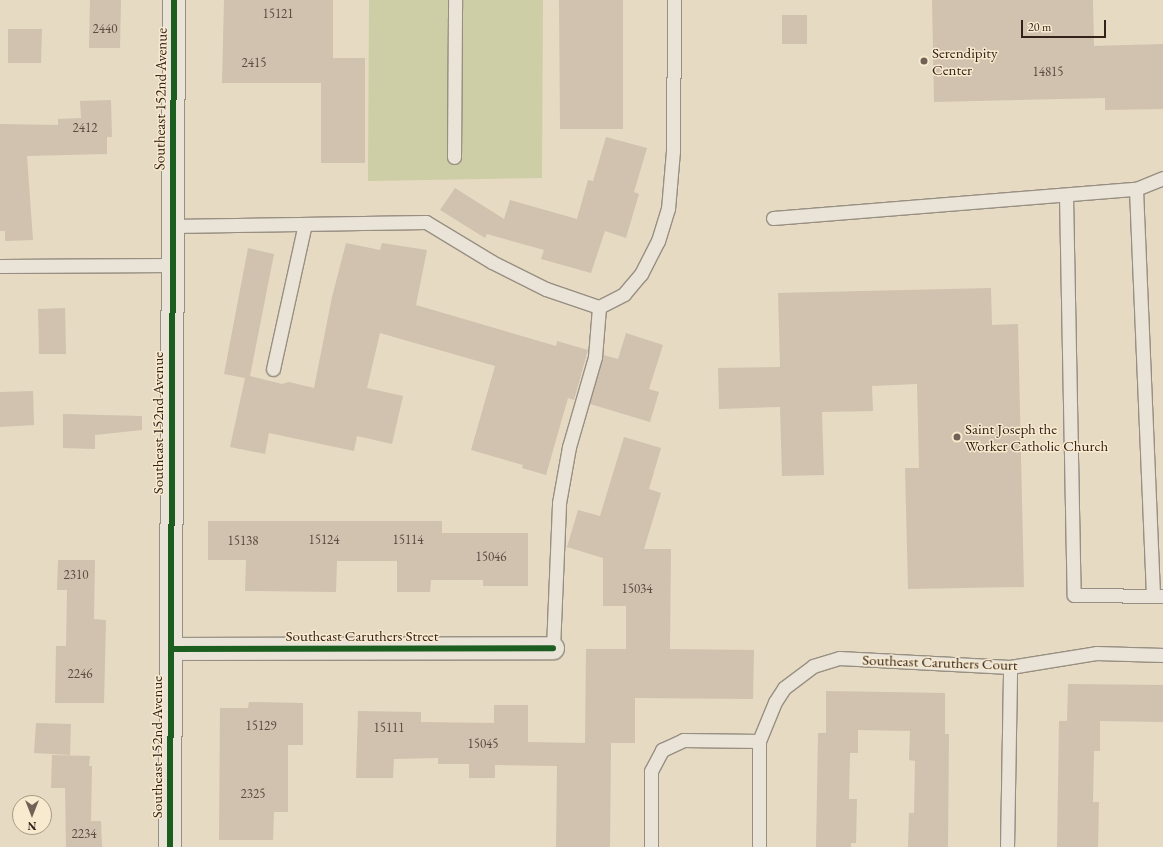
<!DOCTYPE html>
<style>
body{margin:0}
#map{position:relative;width:1163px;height:847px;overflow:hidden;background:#e6dac3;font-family:"EB Garamond",serif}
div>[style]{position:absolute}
.green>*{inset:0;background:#cdcda6}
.building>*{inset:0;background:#d1c1af}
.roads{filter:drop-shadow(1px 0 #988f82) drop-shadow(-1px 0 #988f82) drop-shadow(0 1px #988f82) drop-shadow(0 -1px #988f82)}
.service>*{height:13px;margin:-6.5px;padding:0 6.5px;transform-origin:6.5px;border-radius:6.5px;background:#e9e3d8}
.minor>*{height:22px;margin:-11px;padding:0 11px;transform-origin:11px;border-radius:11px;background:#e9e3d8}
.cycleway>*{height:6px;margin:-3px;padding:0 3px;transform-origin:3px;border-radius:3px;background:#1b5e20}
.dots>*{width:11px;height:11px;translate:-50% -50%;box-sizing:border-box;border:2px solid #f8eace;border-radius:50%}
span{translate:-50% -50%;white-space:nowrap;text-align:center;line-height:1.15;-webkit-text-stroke:3px #f8eace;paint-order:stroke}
.number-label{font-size:13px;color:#5b4a40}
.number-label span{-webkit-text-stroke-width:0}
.poi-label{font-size:15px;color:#33211a}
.left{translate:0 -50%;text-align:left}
.street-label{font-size:15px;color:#33211a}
.north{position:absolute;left:12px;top:795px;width:40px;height:40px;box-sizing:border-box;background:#f8eace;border:1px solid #a99a86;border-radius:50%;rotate:180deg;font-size:11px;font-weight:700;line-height:16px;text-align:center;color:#33211a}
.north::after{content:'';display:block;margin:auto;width:14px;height:18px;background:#726255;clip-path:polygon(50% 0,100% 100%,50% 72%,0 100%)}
.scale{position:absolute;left:1021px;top:20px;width:85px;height:18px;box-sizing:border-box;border:2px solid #33211a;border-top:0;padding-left:5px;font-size:12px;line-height:14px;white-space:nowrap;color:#33211a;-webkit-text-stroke:3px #f8eace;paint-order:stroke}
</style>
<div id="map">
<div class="green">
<i style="clip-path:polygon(369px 0,543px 0,542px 178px,368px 181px)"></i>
</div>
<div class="building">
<i style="clip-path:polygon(90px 0,121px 0,120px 48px,89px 48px)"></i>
<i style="clip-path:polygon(224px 0,333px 0,333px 58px,365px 58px,365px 163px,321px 163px,321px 83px,222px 83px)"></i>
<i style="clip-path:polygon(559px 0,623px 0,623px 129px,560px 129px)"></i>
<i style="clip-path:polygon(932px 0,1093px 0,1094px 46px,1163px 44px,1163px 109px,1105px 110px,1105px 98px,934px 102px)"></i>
<i style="clip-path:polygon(782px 15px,807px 15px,807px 44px,782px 44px)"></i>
<i style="clip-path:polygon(8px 29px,42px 29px,41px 63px,8px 63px)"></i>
<i style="clip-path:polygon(111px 100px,112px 137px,107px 137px,107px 154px,27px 156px,33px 240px,5px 241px,5px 231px,0 231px,0 124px,58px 125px,58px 119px,81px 118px,80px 101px)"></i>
<i style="clip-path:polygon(606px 137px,647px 148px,634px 192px,639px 194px,626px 238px,605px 231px,591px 273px,541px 259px,544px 250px,487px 234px,485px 238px,440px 210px,455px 188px,504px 219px,510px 200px,577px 219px,588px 180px,593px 181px)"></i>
<i style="clip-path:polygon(346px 243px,380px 250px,382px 243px,427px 250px,416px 305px,556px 346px,557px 341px,588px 350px,574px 400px,568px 398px,546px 475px,522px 468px,523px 465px,471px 450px,495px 366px,380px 333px,367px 388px,403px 396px,392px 444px,357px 436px,354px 451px,269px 433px,265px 454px,230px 447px,245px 378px,224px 374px,248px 248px,274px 254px,250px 376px,282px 384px,289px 382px,314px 388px,332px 297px)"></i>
<i style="clip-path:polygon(991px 288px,992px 325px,1018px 324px,1024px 587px,908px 589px,905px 468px,919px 468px,917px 384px,872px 386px,873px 411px,822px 412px,824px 475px,782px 476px,780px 407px,719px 409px,718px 368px,780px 367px,778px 293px)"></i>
<i style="clip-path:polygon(65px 308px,66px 354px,39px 354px,38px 309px)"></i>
<i style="clip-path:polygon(626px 333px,663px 345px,649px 389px,659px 392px,650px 422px,590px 404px,603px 355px,618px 359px)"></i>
<i style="clip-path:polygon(33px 391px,34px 425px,0 427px,0 392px)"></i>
<i style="clip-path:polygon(63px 414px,142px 416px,142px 430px,95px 435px,95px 449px,63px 448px)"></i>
<i style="clip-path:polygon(624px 437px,661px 448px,649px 489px,661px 493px,644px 549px,671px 549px,670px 649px,754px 650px,753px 699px,635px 698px,635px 743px,611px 743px,610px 847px,556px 847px,557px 766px,495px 765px,495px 778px,469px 778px,469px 764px,438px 764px,438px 758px,394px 759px,393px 778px,356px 778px,358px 711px,421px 712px,421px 722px,494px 723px,494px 705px,528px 705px,528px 742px,585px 743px,586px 649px,626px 649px,626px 606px,603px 606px,603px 558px,567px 547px,578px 510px,600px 516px)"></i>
<i style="clip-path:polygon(208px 521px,442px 521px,442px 533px,528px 533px,528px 586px,483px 586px,483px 580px,431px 580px,430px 592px,397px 592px,397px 561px,337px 561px,336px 592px,245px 591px,246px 560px,208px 560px)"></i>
<i style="clip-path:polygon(58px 560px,95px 560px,94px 619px,106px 620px,104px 703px,55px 703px,56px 646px,66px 646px,67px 590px,57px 590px)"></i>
<i style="clip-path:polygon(1068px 684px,1163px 685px,1163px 722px,1100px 721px,1100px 751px,1094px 751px,1093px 802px,1099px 802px,1098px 847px,1057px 847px,1059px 721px,1067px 721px)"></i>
<i style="clip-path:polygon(826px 691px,945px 693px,945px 734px,949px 734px,948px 847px,908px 847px,909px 813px,914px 813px,915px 761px,909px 760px,910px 731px,858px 730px,858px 753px,850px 753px,849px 799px,857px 799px,856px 843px,851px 843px,851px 847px,816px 847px,818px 733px,826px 733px)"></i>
<i style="clip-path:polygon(249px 702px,303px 703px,303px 745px,288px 745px,288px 812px,274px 812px,273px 840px,219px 840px,220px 708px,248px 708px)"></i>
<i style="clip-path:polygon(36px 723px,71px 724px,70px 755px,34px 753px)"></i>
<i style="clip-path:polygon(52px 755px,90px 756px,89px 766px,92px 766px,91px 821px,101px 821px,102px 847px,66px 847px,65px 788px,51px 788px)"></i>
</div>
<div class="roads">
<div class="service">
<i style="left:454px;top:157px;width:157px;rotate:-89.6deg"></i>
<i style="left:1136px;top:189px;width:407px;rotate:87.6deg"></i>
<i style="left:1066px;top:195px;width:400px;rotate:88.9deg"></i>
<i style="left:1074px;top:595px;width:89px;rotate:0.6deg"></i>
<i style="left:773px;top:218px;width:364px;rotate:-4.6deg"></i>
<i style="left:1136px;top:189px;width:29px;rotate:-22deg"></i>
<i style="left:172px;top:226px;width:254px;rotate:-0.9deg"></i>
<i style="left:426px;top:222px;width:77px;rotate:31.2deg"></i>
<i style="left:492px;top:262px;width:60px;rotate:26.6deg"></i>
<i style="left:546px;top:289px;width:56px;rotate:18.8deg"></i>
<i style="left:0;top:266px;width:171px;rotate:-0.3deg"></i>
<i style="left:273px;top:369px;width:148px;rotate:-77.6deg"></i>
<i style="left:553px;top:648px;width:145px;rotate:-87.6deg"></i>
<i style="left:559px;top:503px;width:57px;rotate:-79.9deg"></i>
<i style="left:569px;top:447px;width:94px;rotate:-73.9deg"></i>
<i style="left:595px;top:357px;width:50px;rotate:-85.4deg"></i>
<i style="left:599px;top:307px;width:28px;rotate:-27deg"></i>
<i style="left:624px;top:294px;width:26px;rotate:-50deg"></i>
<i style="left:641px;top:274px;width:37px;rotate:-63deg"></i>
<i style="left:658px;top:241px;width:34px;rotate:-73deg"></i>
<i style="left:668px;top:209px;width:58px;rotate:-85.1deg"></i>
<i style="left:673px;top:151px;width:151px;rotate:-89.6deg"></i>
<i style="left:651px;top:847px;width:76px;rotate:-90deg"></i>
<i style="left:651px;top:771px;width:24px;rotate:-62deg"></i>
<i style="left:662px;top:750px;width:23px;rotate:-25deg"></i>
<i style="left:683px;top:740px;width:76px;rotate:0.8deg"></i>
<i style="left:759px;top:847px;width:106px;rotate:-90deg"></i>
<i style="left:759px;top:741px;width:42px;rotate:-67.7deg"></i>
<i style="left:775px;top:702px;width:17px;rotate:-57deg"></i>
<i style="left:784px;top:688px;width:36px;rotate:-37deg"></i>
<i style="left:813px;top:666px;width:27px;rotate:-17deg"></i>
<i style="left:839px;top:658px;width:171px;rotate:3deg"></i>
<i style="left:1010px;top:667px;width:87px;rotate:-9.2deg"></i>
<i style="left:1096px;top:653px;width:67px;rotate:1.7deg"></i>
<i style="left:1007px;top:847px;width:180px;rotate:-89deg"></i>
</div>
<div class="minor">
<i style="left:171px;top:649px;width:382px;rotate:-0.1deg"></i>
<i style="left:170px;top:847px;width:847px;rotate:-89.73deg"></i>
</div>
</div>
<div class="cycleway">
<i style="left:171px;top:649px;width:382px;rotate:-0.1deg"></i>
<i style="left:170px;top:847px;width:847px;rotate:-89.73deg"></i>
</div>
<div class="dots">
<i style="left:924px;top:61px;background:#726255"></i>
<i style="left:957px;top:437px;background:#726255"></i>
</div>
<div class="number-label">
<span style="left:278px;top:14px">15121</span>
<span style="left:105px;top:29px">2440</span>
<span style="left:254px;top:63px">2415</span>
<span style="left:1048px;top:72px">14815</span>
<span style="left:85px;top:128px">2412</span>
<span style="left:324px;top:540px">15124</span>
<span style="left:408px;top:540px">15114</span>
<span style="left:243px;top:541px">15138</span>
<span style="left:491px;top:557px">15046</span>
<span style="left:76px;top:575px">2310</span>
<span style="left:637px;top:589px">15034</span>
<span style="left:80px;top:674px">2246</span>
<span style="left:261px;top:726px">15129</span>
<span style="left:389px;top:728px">15111</span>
<span style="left:483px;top:744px">15045</span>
<span style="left:253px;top:794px">2325</span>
<span style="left:84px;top:834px">2234</span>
</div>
<div class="poi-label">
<span class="left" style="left:932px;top:61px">Serendipity<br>Center</span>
<span class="left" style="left:965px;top:437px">Saint Joseph the<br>Worker Catholic Church</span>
</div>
<div class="street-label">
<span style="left:160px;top:99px;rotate:-89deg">Southeast 152nd Avenue</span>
<span style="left:158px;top:423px;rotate:-90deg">Southeast 152nd Avenue</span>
<span style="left:362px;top:636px">Southeast Caruthers Street</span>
<span style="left:940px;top:662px;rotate:2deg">Southeast Caruthers Court</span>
<span style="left:157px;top:747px;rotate:-90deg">Southeast 152nd Avenue</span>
</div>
<div class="north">N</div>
<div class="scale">20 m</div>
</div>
